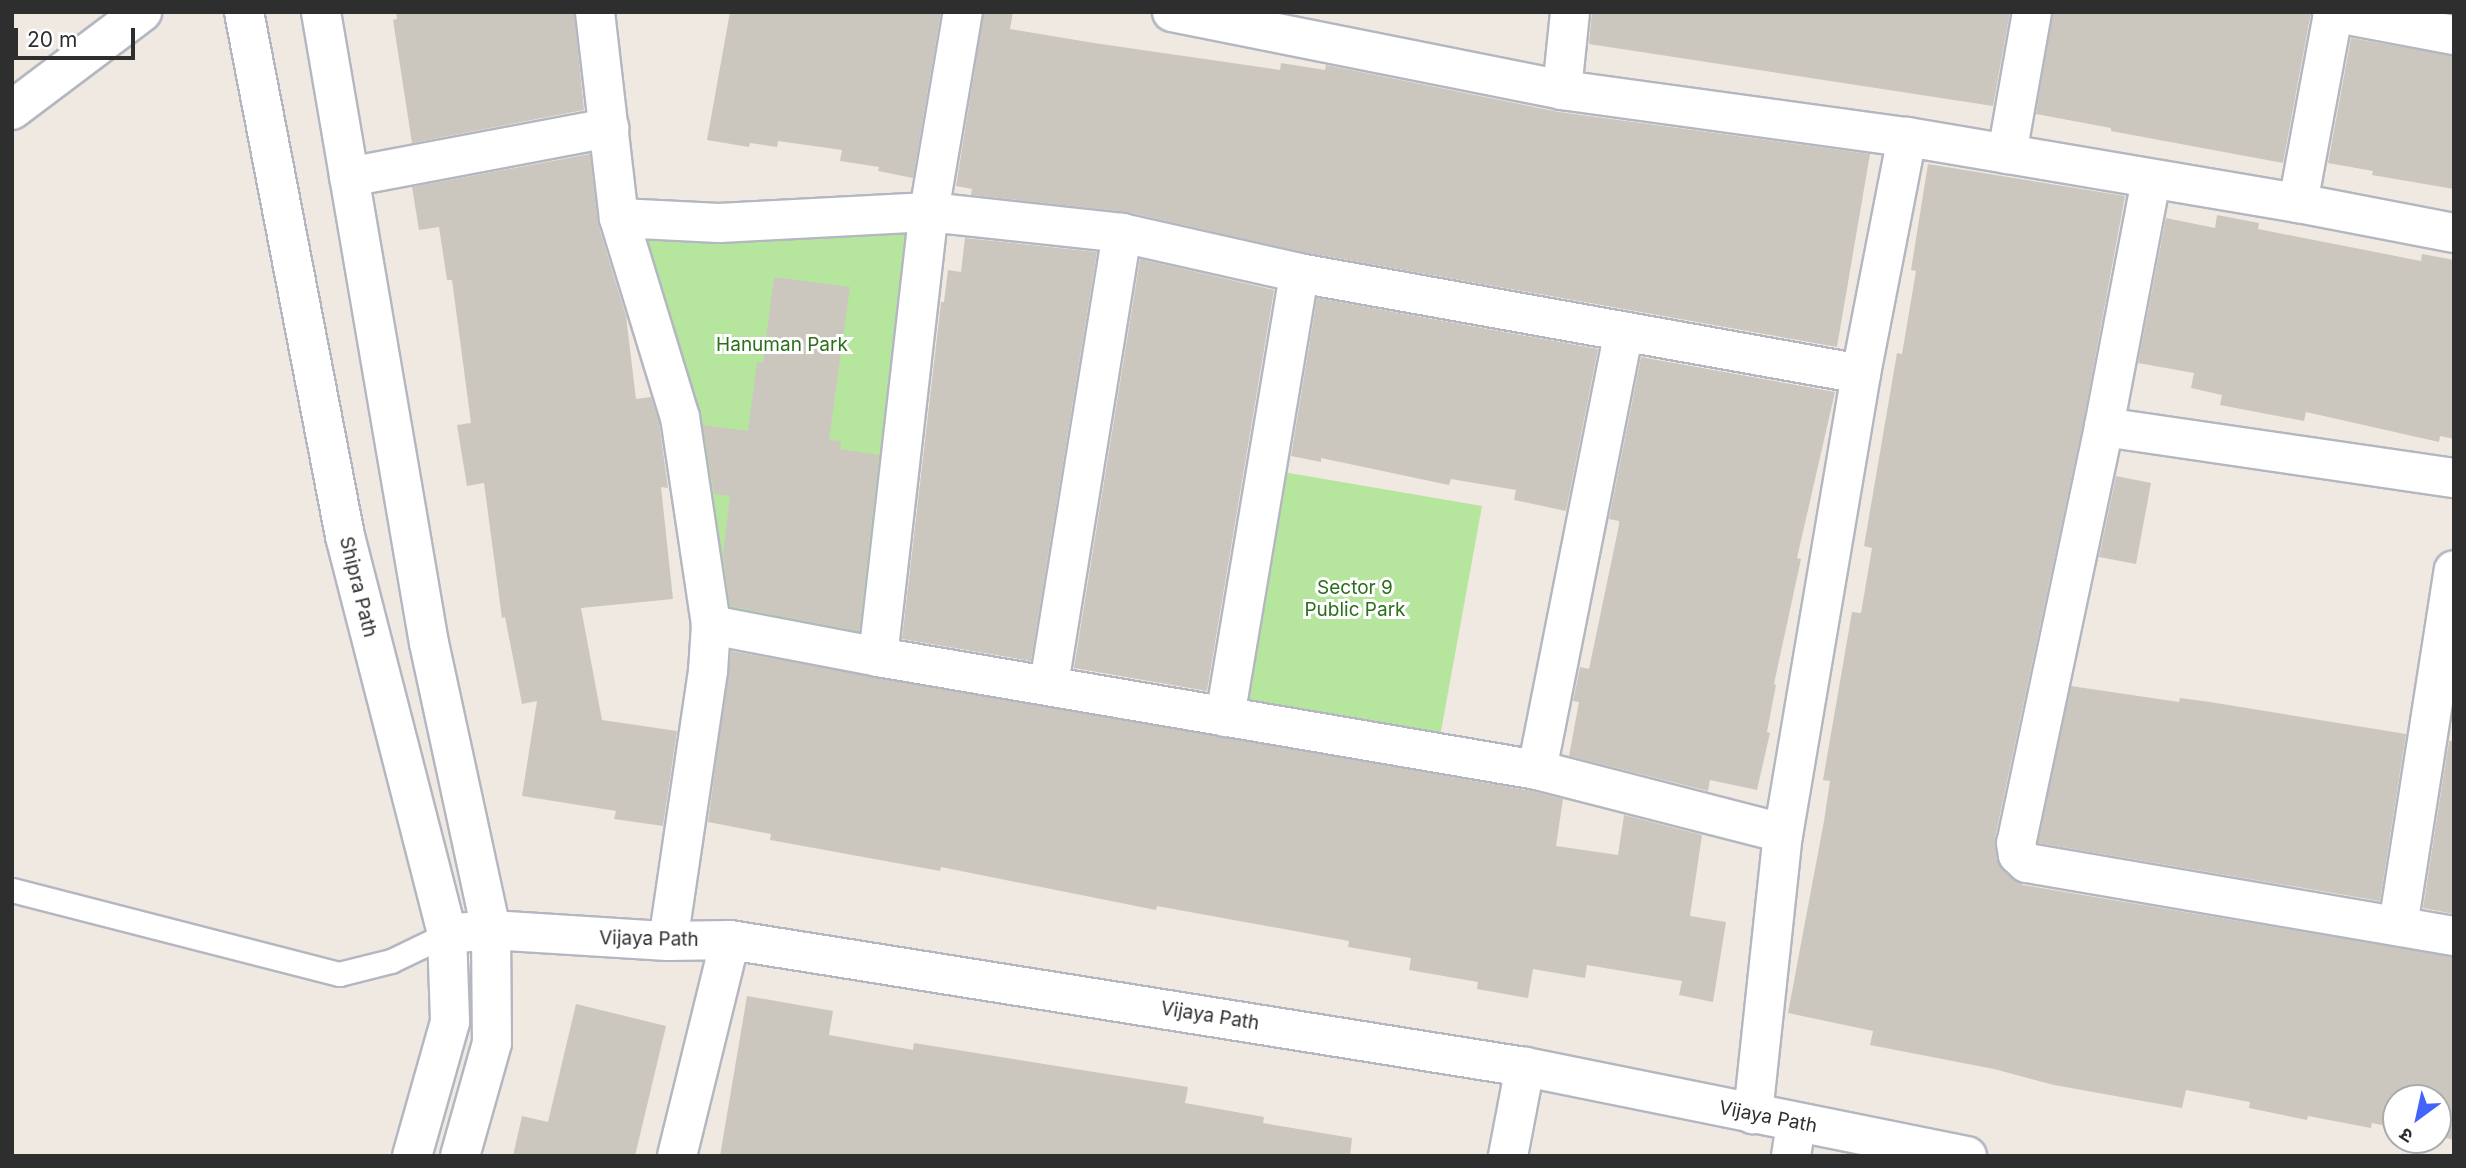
<!DOCTYPE html>
<meta charset="utf-8">
<style>
body{margin:0}
#map{position:relative;width:2466px;height:1168px;overflow:hidden;background:#efe9e1;font-family:Inter,"Noto Sans Devanagari",sans-serif}
div>[style]{position:absolute}
.green>*{inset:0;background:#b6e59e}
.building>*{inset:0;background:#cbc7bf}
.roads{filter:drop-shadow(2px 0 #b4b7c1) drop-shadow(-2px 0 #b4b7c1) drop-shadow(0 2px #b4b7c1) drop-shadow(0 -2px #b4b7c1)}
.lane>*{height:23px;margin:-11.5px;padding:0 11.5px;transform-origin:11.5px;border-radius:11.5px;background:#fff}
.street>*{height:38px;margin:-19px;padding:0 19px;transform-origin:19px;border-radius:19px;background:#fff}
.secondary>*{height:38px;margin:-19px;padding:0 19px;transform-origin:19px;border-radius:19px;background:#fff}
span{translate:-50% -50%;white-space:nowrap;text-align:center;line-height:1.15;-webkit-text-stroke:6px #fff;paint-order:stroke}
.park-label{font-size:19px;color:#2c6e1b}
.street-label{font-size:19px;color:#2e2e2e}
.frame{position:absolute;inset:0;border:14px solid #2e2e2e;pointer-events:none}
.north{position:absolute;left:2382px;top:1084px;width:70px;height:70px;box-sizing:border-box;background:#fff;border:2px solid #ababab;border-radius:50%;rotate:213deg;font-size:19px;font-weight:700;line-height:28px;text-align:center;color:#2e2e2e}
.north::after{content:'';display:block;margin:auto;width:24px;height:32px;background:#4264fb;clip-path:polygon(50% 0,100% 100%,50% 72%,0 100%)}
.scale{position:absolute;left:14px;top:28px;width:121px;height:32px;box-sizing:border-box;border:4px solid #2e2e2e;border-top:0;padding-left:9px;font-size:21px;line-height:24px;white-space:nowrap;color:#2e2e2e;-webkit-text-stroke:5px #fff;paint-order:stroke}
</style>
<div id="map">
<div class="green">
<i style="clip-path:polygon(929px 212px,878px 657px,711px 625px,619px 218px)"></i>
<i style="clip-path:polygon(1266px 469px,1482px 506px,1437px 753px,1225px 717px)"></i>
</div>
<div class="building">
<i style="clip-path:polygon(396px 12px,574px 12px,584px 110px,412px 143px,393px 20px,397px 19px)"></i>
<i style="clip-path:polygon(730px 12px,941px 12px,913px 178px,878px 171px,879px 167px,840px 161px,842px 150px,778px 141px,777px 147px,750px 143px,749px 147px,707px 140px)"></i>
<i style="clip-path:polygon(984px 12px,1013px 12px,1010px 29px,1094px 43px,1280px 70px,1281px 63px,1325px 70px,1326px 65px,1559px 112px,1870px 154px,1837px 347px,1303px 252px,1127px 212px,971px 195px,972px 189px,956px 186px)"></i>
<i style="clip-path:polygon(1592px 12px,2010px 12px,1993px 106px,1589px 44px)"></i>
<i style="clip-path:polygon(2053px 12px,2311px 12px,2283px 163px,2111px 131px,2111px 128px,2036px 114px)"></i>
<i style="clip-path:polygon(2351px 38px,2454px 56px,2454px 189px,2372px 175px,2373px 171px,2328px 163px)"></i>
<i style="clip-path:polygon(590px 154px,598px 224px,626px 316px,636px 399px,651px 397px,659px 422px,668px 488px,661px 487px,673px 599px,581px 608px,602px 720px,677px 731px,663px 826px,614px 819px,616px 811px,522px 796px,537px 701px,522px 704px,505px 617px,502px 618px,484px 483px,467px 486px,457px 425px,471px 423px,452px 280px,447px 280px,439px 227px,419px 230px,412px 187px)"></i>
<i style="clip-path:polygon(1928px 164px,2125px 196px,2083px 423px,1995px 838px,1997px 859px,2003px 871px,2023px 885px,2454px 957px,2454px 1140px,2438px 1136px,2438px 1098px,2396px 1098px,2396px 1128px,2372px 1123px,2371px 1128px,2308px 1116px,2307px 1120px,2249px 1108px,2250px 1102px,2186px 1090px,2182px 1108px,2054px 1085px,1994px 1069px,1870px 1045px,1873px 1031px,1788px 1013px,1824px 821px,1830px 781px,1823px 780px,1852px 612px,1861px 613px,1872px 548px,1864px 546px,1897px 353px,1902px 354px,1916px 271px,1911px 270px)"></i>
<i style="clip-path:polygon(2217px 215px,2259px 223px,2258px 229px,2421px 261px,2422px 254px,2454px 260px,2454px 439px,2440px 436px,2439px 442px,2306px 412px,2304px 421px,2220px 405px,2222px 395px,2191px 388px,2194px 373px,2138px 363px,2166px 218px,2215px 228px)"></i>
<i style="clip-path:polygon(965px 238px,1097px 252px,1031px 661px,902px 639px,941px 302px,944px 302px,948px 270px,961px 272px)"></i>
<i style="clip-path:polygon(1140px 259px,1274px 290px,1207px 691px,1074px 668px)"></i>
<i style="clip-path:polygon(774px 277px,850px 287px,829px 440px,841px 441px,840px 449px,879px 455px,859px 631px,730px 606px,723px 554px,730px 496px,714px 494px,703px 425px,748px 431px,757px 362px,763px 363px)"></i>
<i style="clip-path:polygon(1317px 298px,1598px 349px,1566px 511px,1514px 500px,1516px 490px,1451px 479px,1449px 485px,1321px 458px,1321px 462px,1291px 456px)"></i>
<i style="clip-path:polygon(1641px 357px,1835px 392px,1797px 558px,1801px 559px,1774px 684px,1776px 685px,1767px 732px,1770px 733px,1757px 790px,1710px 780px,1708px 791px,1569px 756px,1579px 702px,1573px 701px,1580px 667px,1589px 669px,1619px 525px,1619px 521px,1609px 519px)"></i>
<i style="clip-path:polygon(2116px 476px,2151px 483px,2136px 564px,2099px 557px)"></i>
<i style="clip-path:polygon(731px 651px,1532px 791px,1563px 799px,1556px 846px,1618px 855px,1624px 815px,1702px 835px,1690px 916px,1726px 922px,1713px 1002px,1679px 995px,1682px 981px,1587px 965px,1585px 978px,1533px 969px,1528px 998px,1477px 989px,1478px 982px,1409px 970px,1411px 958px,1348px 947px,1349px 941px,1157px 906px,1156px 910px,941px 867px,940px 871px,814px 848px,770px 840px,771px 834px,708px 822px)"></i>
<i style="clip-path:polygon(2071px 686px,2179px 702px,2180px 698px,2210px 702px,2406px 734px,2380px 901px,2038px 843px)"></i>
<i style="clip-path:polygon(2449px 741px,2454px 741px,2454px 914px,2423px 908px)"></i>
<i style="clip-path:polygon(747px 996px,833px 1011px,829px 1035px,913px 1050px,914px 1043px,1188px 1087px,1185px 1103px,1264px 1117px,1263px 1123px,1352px 1138px,1350px 1156px,720px 1156px)"></i>
<i style="clip-path:polygon(576px 1004px,666px 1026px,635px 1156px,513px 1156px,522px 1116px,548px 1122px)"></i>
</div>
<div class="roads">
<div class="lane">
<i style="left:12px;top:890px;width:338px;rotate:14.4deg"></i>
<i style="left:339px;top:974px;width:54px;rotate:-14deg"></i>
<i style="left:391px;top:961px;width:62px;rotate:-25.7deg"></i>
</div>
<div class="street">
<i style="left:595px;top:12px;width:207px;rotate:83.4deg"></i>
<i style="left:619px;top:218px;width:208px;rotate:73deg"></i>
<i style="left:680px;top:417px;width:210px;rotate:81.5deg"></i>
<i style="left:711px;top:625px;width:46px;rotate:93.7deg"></i>
<i style="left:708px;top:671px;width:273px;rotate:98.4deg"></i>
<i style="left:1172px;top:12px;width:398px;rotate:11.3deg"></i>
<i style="left:1562px;top:90px;width:348px;rotate:7.8deg"></i>
<i style="left:1907px;top:137px;width:241px;rotate:101deg"></i>
<i style="left:1861px;top:374px;width:466px;rotate:99.6deg"></i>
<i style="left:1783px;top:833px;width:283px;rotate:96.1deg"></i>
<i style="left:2332px;top:12px;width:124px;rotate:10.7deg"></i>
<i style="left:1562px;top:90px;width:78px;rotate:-84.1deg"></i>
<i style="left:12px;top:110px;width:163px;rotate:-37deg"></i>
<i style="left:1907px;top:137px;width:397px;rotate:9.6deg"></i>
<i style="left:2298px;top:203px;width:159px;rotate:10.9deg"></i>
<i style="left:2007px;top:154px;width:144px;rotate:-80deg"></i>
<i style="left:349px;top:177px;width:265px;rotate:-10.7deg"></i>
<i style="left:2151px;top:180px;width:251px;rotate:100.8deg"></i>
<i style="left:2104px;top:427px;width:354px;rotate:8.3deg"></i>
<i style="left:2298px;top:203px;width:191px;rotate:-79.5deg"></i>
<i style="left:619px;top:218px;width:100px;rotate:2.9deg"></i>
<i style="left:719px;top:223px;width:210px;rotate:-3deg"></i>
<i style="left:929px;top:212px;width:203px;rotate:-80.4deg"></i>
<i style="left:2104px;top:427px;width:425px;rotate:101.9deg"></i>
<i style="left:2016px;top:843px;width:12px;rotate:81deg"></i>
<i style="left:2018px;top:855px;width:12px;rotate:42deg"></i>
<i style="left:2027px;top:863px;width:433px;rotate:9.7deg"></i>
<i style="left:711px;top:625px;width:170px;rotate:10.8deg"></i>
<i style="left:878px;top:657px;width:669px;rotate:9.73deg"></i>
<i style="left:1537px;top:770px;width:254px;rotate:14.4deg"></i>
<i style="left:878px;top:657px;width:448px;rotate:-83.5deg"></i>
<i style="left:929px;top:212px;width:194px;rotate:6.2deg"></i>
<i style="left:1122px;top:233px;width:181px;rotate:12.7deg"></i>
<i style="left:1299px;top:273px;width:571px;rotate:10.19deg"></i>
<i style="left:1049px;top:684px;width:457px;rotate:-80.8deg"></i>
<i style="left:1225px;top:717px;width:450px;rotate:-80.5deg"></i>
<i style="left:1537px;top:770px;width:447px;rotate:-78.8deg"></i>
<i style="left:2398px;top:926px;width:360px;rotate:-81.1deg"></i>
<i style="left:677px;top:1156px;width:222px;rotate:-76.2deg"></i>
<i style="left:1508px;top:1156px;width:91px;rotate:-79.2deg"></i>
<i style="left:1791px;top:1156px;width:33px;rotate:-81deg"></i>
</div>
<div class="secondary">
<i style="left:244px;top:12px;width:534px;rotate:79.09deg"></i>
<i style="left:345px;top:536px;width:411px;rotate:75.6deg"></i>
<i style="left:447px;top:934px;width:88px;rotate:88deg"></i>
<i style="left:450px;top:1022px;width:139px;rotate:105.8deg"></i>
<i style="left:321px;top:12px;width:640px;rotate:80.29deg"></i>
<i style="left:429px;top:643px;width:294px;rotate:77.8deg"></i>
<i style="left:491px;top:930px;width:113px;rotate:89.5deg"></i>
<i style="left:492px;top:1043px;width:117px;rotate:105.8deg"></i>
<i style="left:447px;top:934px;width:44px;rotate:-5.2deg"></i>
<i style="left:491px;top:930px;width:177px;rotate:3.6deg"></i>
<i style="left:668px;top:941px;width:62px;rotate:-0.9deg"></i>
<i style="left:730px;top:940px;width:805px;rotate:9.08deg"></i>
<i style="left:1525px;top:1067px;width:451px;rotate:11.4deg"></i>
</div>
</div>
<div class="park-label">
<span style="left:782px;top:345px">Hanuman Park</span>
<span style="left:1355px;top:599px">Sector 9<br>Public Park</span>
</div>
<div class="street-label">
<span style="left:358px;top:587px;rotate:76deg">Shipra Path</span>
<span style="left:649px;top:939px;rotate:1deg">Vijaya Path</span>
<span style="left:1210px;top:1016px;rotate:9deg">Vijaya Path</span>
<span style="left:1768px;top:1117px;rotate:11deg">Vijaya Path</span>
</div>
<div class="frame"></div>
<div class="north">उ</div>
<div class="scale">20 m</div>
</div>
